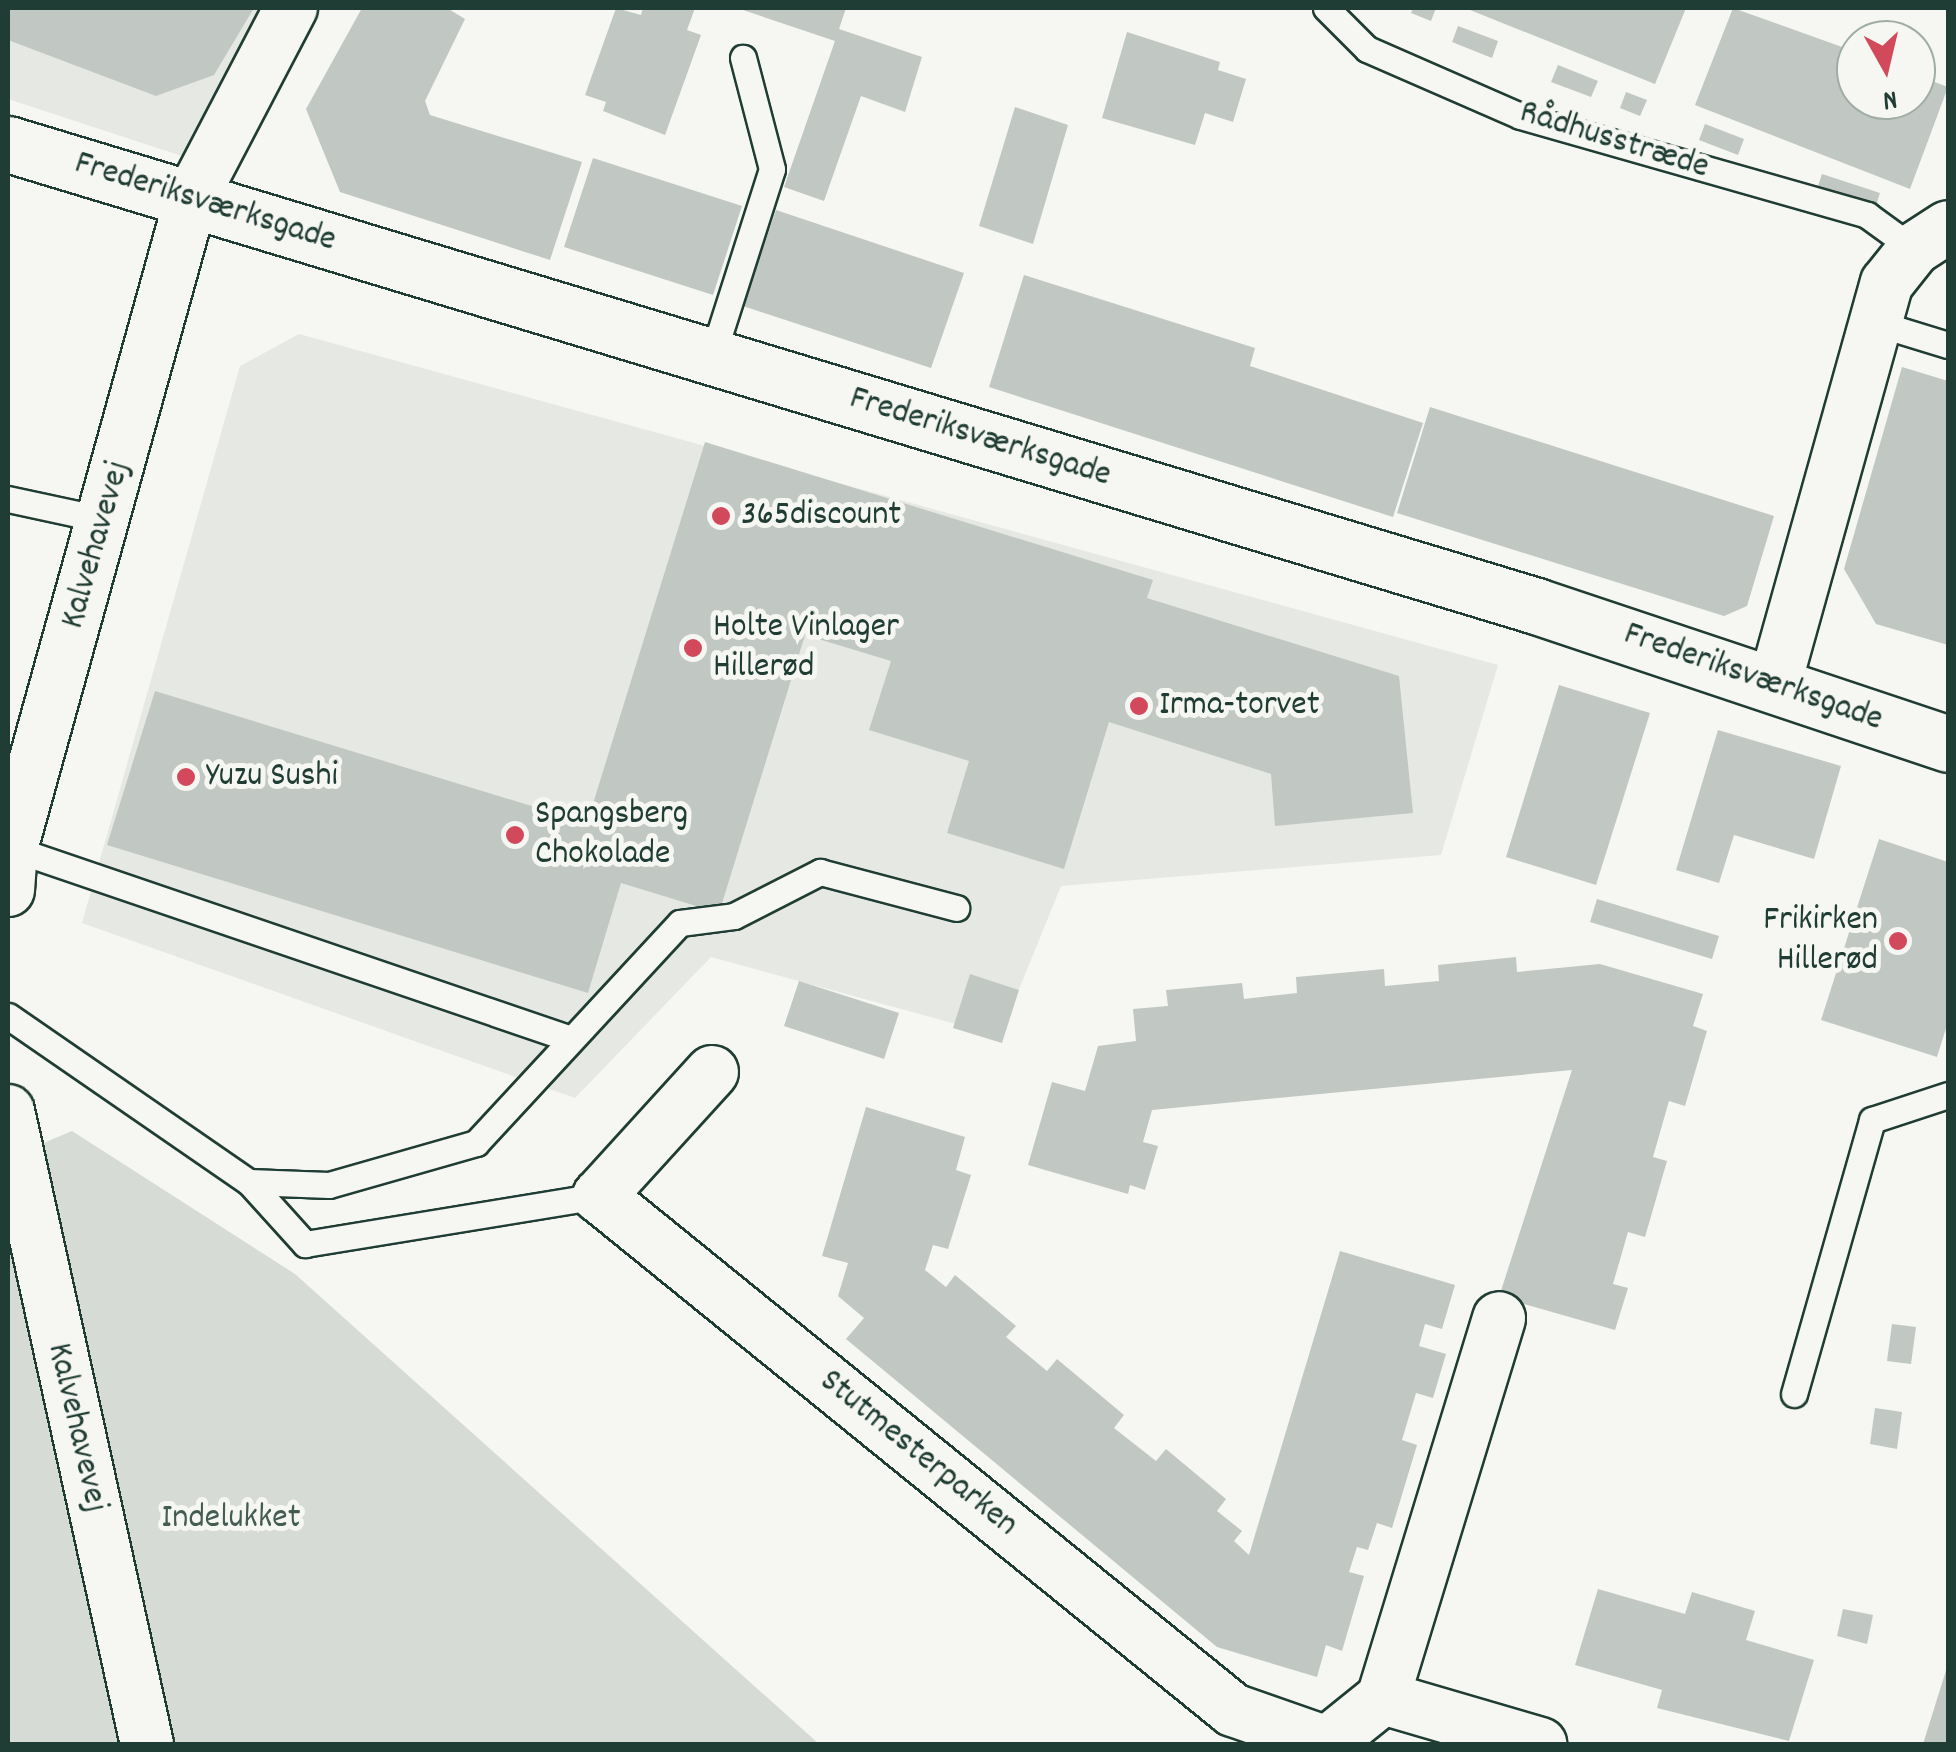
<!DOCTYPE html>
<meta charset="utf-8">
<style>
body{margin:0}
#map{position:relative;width:1956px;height:1752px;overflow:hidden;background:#f6f6f2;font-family:Dekko,sans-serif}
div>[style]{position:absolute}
.built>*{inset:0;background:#e6e8e4}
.green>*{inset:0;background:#d6dbd6}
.building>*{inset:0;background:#c1c8c3}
.roads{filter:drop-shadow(2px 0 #1f3d34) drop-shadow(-2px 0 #1f3d34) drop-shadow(0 2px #1f3d34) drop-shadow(0 -2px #1f3d34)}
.lane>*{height:25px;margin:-12.5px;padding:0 12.5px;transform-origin:12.5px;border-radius:12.5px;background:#f6f6f2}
.street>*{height:52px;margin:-26px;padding:0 26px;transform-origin:26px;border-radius:26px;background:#f6f6f2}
.secondary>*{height:55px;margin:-27.5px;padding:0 27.5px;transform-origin:27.5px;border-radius:27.5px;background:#f6f6f2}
.dots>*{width:28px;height:28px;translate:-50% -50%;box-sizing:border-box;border:5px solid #f6f6f2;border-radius:50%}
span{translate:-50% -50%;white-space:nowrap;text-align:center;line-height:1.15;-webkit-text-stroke:10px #f6f6f2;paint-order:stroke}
.street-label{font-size:35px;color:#1f3d34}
.poi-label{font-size:35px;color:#1f3d34}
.left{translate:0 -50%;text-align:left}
.right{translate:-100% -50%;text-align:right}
.park-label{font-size:35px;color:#445d54}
.frame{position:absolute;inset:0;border:10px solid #1f3d34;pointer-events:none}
.north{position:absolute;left:1836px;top:20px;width:100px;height:100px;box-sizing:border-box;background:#f6f6f2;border:2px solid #a0aca6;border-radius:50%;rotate:172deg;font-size:28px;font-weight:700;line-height:40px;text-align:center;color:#1f3d34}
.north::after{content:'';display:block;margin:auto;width:35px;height:45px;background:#d1495b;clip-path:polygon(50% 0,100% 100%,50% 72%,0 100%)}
</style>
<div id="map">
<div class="built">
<i style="clip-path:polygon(8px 8px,289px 8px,191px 159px,8px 99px)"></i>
<i style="clip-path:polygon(299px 334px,1498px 665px,1441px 855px,1061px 886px,1000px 1036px,711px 957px,575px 1098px,82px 923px,240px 366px)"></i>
</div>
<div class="green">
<i style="clip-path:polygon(72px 1131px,295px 1274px,819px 1744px,8px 1744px,8px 1158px)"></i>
</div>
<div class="building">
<i style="clip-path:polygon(8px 8px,254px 8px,214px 75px,156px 96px,8px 40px)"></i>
<i style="clip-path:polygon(362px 8px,447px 8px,465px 19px,425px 101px,430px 115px,582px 162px,550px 260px,340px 192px,306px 109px)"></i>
<i style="clip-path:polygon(616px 8px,641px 15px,643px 8px,695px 8px,687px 30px,701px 35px,665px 135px,603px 111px,606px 102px,585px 95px)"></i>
<i style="clip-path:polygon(737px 8px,846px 8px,839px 29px,922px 57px,905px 112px,861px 96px,824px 201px,784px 187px,835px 41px)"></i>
<i style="clip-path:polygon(1413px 8px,1436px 8px,1431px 21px,1411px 13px)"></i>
<i style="clip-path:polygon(1465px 8px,1686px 8px,1655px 84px)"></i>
<i style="clip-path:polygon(1733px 8px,1856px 52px,1856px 100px,1916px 100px,1916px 75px,1948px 87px,1910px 189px,1695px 105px)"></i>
<i style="clip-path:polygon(1458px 26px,1498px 41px,1492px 58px,1452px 42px)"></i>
<i style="clip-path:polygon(1127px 32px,1220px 62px,1218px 70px,1246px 79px,1233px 122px,1205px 113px,1195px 145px,1102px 118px)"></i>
<i style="clip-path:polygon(1558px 65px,1598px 81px,1591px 97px,1551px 82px)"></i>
<i style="clip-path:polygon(1626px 92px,1647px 100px,1640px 116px,1620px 108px)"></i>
<i style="clip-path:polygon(1015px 107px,1068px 125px,1033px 244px,979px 226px)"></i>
<i style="clip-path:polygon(1705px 124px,1744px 139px,1738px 155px,1699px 140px)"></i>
<i style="clip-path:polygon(593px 158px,742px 206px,713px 295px,564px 247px)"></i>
<i style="clip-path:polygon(1822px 174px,1880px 193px,1875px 209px,1817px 189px)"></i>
<i style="clip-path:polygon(776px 210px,964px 273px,931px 368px,743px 306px)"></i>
<i style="clip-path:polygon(1024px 275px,1255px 348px,1250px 366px,1423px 423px,1393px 517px,989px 387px)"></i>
<i style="clip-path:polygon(1902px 367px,1948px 381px,1948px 645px,1876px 624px,1844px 569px)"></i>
<i style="clip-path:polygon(1430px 407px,1774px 516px,1747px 606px,1724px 616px,1397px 513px)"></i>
<i style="clip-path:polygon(705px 442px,1153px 580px,1147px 598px,1399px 676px,1413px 813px,1275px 826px,1271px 774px,1109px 722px,1064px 869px,947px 833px,969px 761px,869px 730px,891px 661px,805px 635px,719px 913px,621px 883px,588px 993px,107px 845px,155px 691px,587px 823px)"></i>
<i style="clip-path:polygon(1559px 685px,1650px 713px,1596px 885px,1506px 857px)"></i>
<i style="clip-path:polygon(1718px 730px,1841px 766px,1814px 859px,1734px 835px,1719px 883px,1676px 870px)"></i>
<i style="clip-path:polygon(1879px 839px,1948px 862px,1948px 1022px,1937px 1057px,1821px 1020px)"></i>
<i style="clip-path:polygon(1597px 899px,1719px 936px,1712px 959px,1590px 922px)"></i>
<i style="clip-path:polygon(1516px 957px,1517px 972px,1600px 964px,1703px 994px,1693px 1026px,1707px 1031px,1685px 1106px,1669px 1101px,1653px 1157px,1667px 1161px,1645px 1237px,1628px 1232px,1613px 1284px,1628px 1288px,1615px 1330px,1499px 1297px,1572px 1070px,1152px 1110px,1143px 1142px,1158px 1146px,1145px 1190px,1130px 1185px,1128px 1194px,1028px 1165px,1052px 1082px,1085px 1091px,1098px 1046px,1136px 1041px,1133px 1009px,1168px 1006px,1166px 990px,1242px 983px,1244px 999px,1297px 993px,1296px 977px,1384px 969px,1385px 986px,1439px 981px,1438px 965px)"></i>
<i style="clip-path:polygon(970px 974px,1019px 990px,1002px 1043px,953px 1028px)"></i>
<i style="clip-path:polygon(799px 981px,899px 1013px,884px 1059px,784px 1026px)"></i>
<i style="clip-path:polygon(866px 1107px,965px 1137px,956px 1170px,971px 1175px,948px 1249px,933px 1245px,925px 1270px,946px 1287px,955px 1275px,1016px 1326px,1006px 1337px,1047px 1371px,1057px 1359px,1124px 1415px,1114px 1428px,1156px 1461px,1166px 1449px,1226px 1499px,1217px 1511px,1242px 1531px,1234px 1541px,1249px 1555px,1340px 1251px,1455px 1285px,1442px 1329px,1425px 1324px,1419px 1346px,1446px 1354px,1433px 1398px,1416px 1393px,1402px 1440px,1417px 1445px,1392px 1528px,1377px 1523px,1368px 1550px,1357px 1547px,1349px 1572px,1364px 1576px,1342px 1651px,1326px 1645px,1317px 1677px,1217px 1647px,846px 1339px,864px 1318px,838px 1296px,848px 1263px,822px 1256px)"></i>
<i style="clip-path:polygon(1892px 1324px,1916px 1327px,1911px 1364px,1887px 1361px)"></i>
<i style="clip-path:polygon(1875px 1408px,1902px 1412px,1897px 1449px,1870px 1444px)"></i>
<i style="clip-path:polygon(1598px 1589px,1685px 1614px,1692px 1592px,1755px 1611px,1746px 1640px,1814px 1660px,1789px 1741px,1657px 1708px,1662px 1690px,1575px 1665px)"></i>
<i style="clip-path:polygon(1843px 1609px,1873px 1615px,1867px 1644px,1837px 1636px)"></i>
<i style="clip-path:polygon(1948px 1664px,1948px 1744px,1923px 1744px)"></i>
</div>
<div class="roads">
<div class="lane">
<i style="left:1326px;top:8px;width:58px;rotate:45deg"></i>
<i style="left:1367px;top:49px;width:167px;rotate:23.6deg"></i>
<i style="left:1520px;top:116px;width:361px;rotate:15.9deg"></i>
<i style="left:1867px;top:215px;width:58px;rotate:35.9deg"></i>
<i style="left:1876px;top:323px;width:75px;rotate:17deg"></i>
<i style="left:712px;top:357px;width:197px;rotate:-72.3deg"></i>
<i style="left:772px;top:169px;width:115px;rotate:-104.6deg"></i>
<i style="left:8px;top:499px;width:99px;rotate:12.2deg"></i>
<i style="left:8px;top:847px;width:592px;rotate:18.83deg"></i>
<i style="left:8px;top:1016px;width:293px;rotate:34.6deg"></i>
<i style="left:249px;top:1182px;width:84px;rotate:47.9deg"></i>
<i style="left:305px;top:1244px;width:298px;rotate:-9.3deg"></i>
<i style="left:249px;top:1182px;width:80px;rotate:2.1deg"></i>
<i style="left:329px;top:1185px;width:153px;rotate:-15.9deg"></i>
<i style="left:476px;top:1143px;width:300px;rotate:-47.2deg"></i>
<i style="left:680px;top:923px;width:54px;rotate:-7.4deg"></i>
<i style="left:734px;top:916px;width:97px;rotate:-27.1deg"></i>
<i style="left:820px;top:872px;width:141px;rotate:14.8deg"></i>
<i style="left:1794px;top:1394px;width:285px;rotate:-74.1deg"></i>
<i style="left:1872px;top:1120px;width:80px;rotate:-18.2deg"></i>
</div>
<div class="street">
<i style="left:1775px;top:683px;width:415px;rotate:-74.4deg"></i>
<i style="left:1887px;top:283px;width:43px;rotate:-51.5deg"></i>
<i style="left:1914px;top:249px;width:40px;rotate:-32.9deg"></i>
<i style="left:8px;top:890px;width:41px;rotate:-85.8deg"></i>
<i style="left:11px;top:849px;width:674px;rotate:-74.52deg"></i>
<i style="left:191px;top:199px;width:216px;rotate:-62.4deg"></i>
<i style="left:712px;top:1072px;width:168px;rotate:132.3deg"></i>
<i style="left:599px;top:1196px;width:816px;rotate:39.03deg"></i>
<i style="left:1233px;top:1710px;width:100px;rotate:19.3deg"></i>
<i style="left:1327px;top:1743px;width:72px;rotate:-38.8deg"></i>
<i style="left:1383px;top:1698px;width:397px;rotate:-73deg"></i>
<i style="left:8px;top:1111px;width:648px;rotate:77.62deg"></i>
<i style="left:1383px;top:1698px;width:164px;rotate:16.3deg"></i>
</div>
<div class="secondary">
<i style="left:8px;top:144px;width:1596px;rotate:16.82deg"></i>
<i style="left:1536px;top:606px;width:434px;rotate:18.5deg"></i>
</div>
</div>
<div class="dots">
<i style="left:721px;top:516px;background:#d1495b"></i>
<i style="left:693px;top:648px;background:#d1495b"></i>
<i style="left:1139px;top:706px;background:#d1495b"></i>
<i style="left:186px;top:777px;background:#d1495b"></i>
<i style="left:515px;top:835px;background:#d1495b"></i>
<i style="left:1898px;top:941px;background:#d1495b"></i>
</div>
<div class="street-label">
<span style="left:1614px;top:141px;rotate:17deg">Rådhusstræde</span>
<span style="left:205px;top:203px;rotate:17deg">Frederiksværksgade</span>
<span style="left:980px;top:438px;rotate:17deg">Frederiksværksgade</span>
<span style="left:97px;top:545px;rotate:-74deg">Kalvehavevej</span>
<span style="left:1753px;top:678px;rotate:19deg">Frederiksværksgade</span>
<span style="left:76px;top:1428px;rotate:77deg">Kalvehavevej</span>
<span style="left:918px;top:1454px;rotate:39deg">Stutmesterparken</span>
</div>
<div class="poi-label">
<span class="left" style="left:741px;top:516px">365discount</span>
<span class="left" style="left:713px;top:648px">Holte Vinlager<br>Hillerød</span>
<span class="left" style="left:1159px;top:706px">Irma-torvet</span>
<span class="left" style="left:206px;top:777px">Yuzu Sushi</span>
<span class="left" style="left:535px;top:835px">Spangsberg<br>Chokolade</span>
<span class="right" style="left:1878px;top:941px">Frikirken<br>Hillerød</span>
</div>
<div class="park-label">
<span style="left:231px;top:1519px">Indelukket</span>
</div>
<div class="frame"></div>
<div class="north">N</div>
</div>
